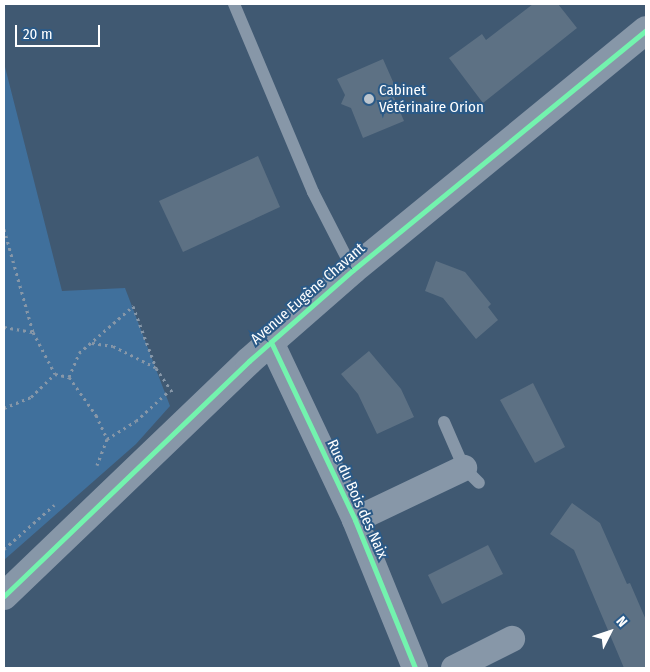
<!DOCTYPE html>
<meta charset="utf-8">
<style>
body{margin:0}
#map{position:relative;width:650px;height:672px;overflow:hidden;background:#405972;font-family:"Fira Sans Condensed",sans-serif}
div>[style]{position:absolute}
.green>*{inset:0;background:#40709c}
.building>*{inset:0;background:#5d7184}
.path>*{height:3px;margin-top:-1.5px;transform-origin:0;background:repeating-linear-gradient(90deg,#8797a8 0 2.5px,transparent 0 6.5px)}
.service>*{height:12px;margin:-6px;padding:0 6px;transform-origin:6px;border-radius:6px;background:#8797a8}
.minor>*{height:26px;margin:-13px;padding:0 13px;transform-origin:13px;border-radius:13px;background:#8797a8}
.tertiary>*{height:28px;margin:-14px;padding:0 14px;transform-origin:14px;border-radius:14px;background:#8797a8}
.cycleway>*{height:5px;margin:-2.5px;padding:0 2.5px;transform-origin:2.5px;border-radius:2.5px;background:#73f3ae}
.dots>*{width:14px;height:14px;translate:-50% -50%;box-sizing:border-box;border:2px solid #2b5a87;border-radius:50%}
span{translate:-50% -50%;white-space:nowrap;text-align:center;line-height:1.15;-webkit-text-stroke:4px #2b5a87;paint-order:stroke}
.poi-label{font-size:15px;color:#fff}
.left{translate:0 -50%;text-align:left}
.street-label{font-size:15px;color:#fff}
.frame{position:absolute;inset:0;border:5px solid #fff;pointer-events:none}
.north{position:absolute;left:585px;top:607px;width:50px;height:50px;-webkit-text-stroke:4px #2b5a87;paint-order:stroke;rotate:49deg;font-size:14px;font-weight:700;line-height:20px;text-align:center;color:#fff}
.north::after{content:'';display:block;margin:auto;width:18px;height:22px;background:#fff;clip-path:polygon(50% 0,100% 100%,50% 72%,0 100%)}
.scale{position:absolute;left:15px;top:25px;width:85px;height:22px;box-sizing:border-box;border:2px solid #fff;border-top:0;padding-left:6px;font-size:15px;line-height:18px;white-space:nowrap;color:#fff;-webkit-text-stroke:4px #2b5a87;paint-order:stroke}
</style>
<div id="map">
<div class="green">
<i style="clip-path:polygon(4px 63px,62px 291px,125px 288px,170px 406px,136px 444px,4px 560px)"></i>
</div>
<div class="building">
<i style="clip-path:polygon(533px 4px,558px 4px,577px 28px,483px 103px,449px 58px,482px 34px,486px 40px)"></i>
<i style="clip-path:polygon(383px 59px,398px 93px,393px 95px,404px 121px,363px 138px,351px 108px,341px 104px,345px 95px,337px 79px)"></i>
<i style="clip-path:polygon(258px 156px,280px 207px,183px 252px,159px 201px)"></i>
<i style="clip-path:polygon(436px 261px,465px 272px,491px 304px,488px 307px,498px 320px,476px 339px,443px 298px,425px 291px)"></i>
<i style="clip-path:polygon(369px 351px,401px 389px,414px 417px,377px 434px,358px 394px,341px 374px)"></i>
<i style="clip-path:polygon(533px 383px,565px 447px,535px 463px,500px 400px)"></i>
<i style="clip-path:polygon(572px 503px,600px 523px,627px 584px,630px 583px,646px 620px,646px 668px,624px 668px,574px 550px,550px 534px)"></i>
<i style="clip-path:polygon(488px 545px,503px 574px,442px 604px,428px 575px)"></i>
</div>
<div class="path">
<i style="left:4px;top:229px;width:107px;rotate:74.3deg"></i>
<i style="left:33px;top:332px;width:47px;rotate:62.4deg"></i>
<i style="left:4px;top:327px;width:29px;rotate:10deg"></i>
<i style="left:92px;top:343px;width:21px;rotate:8deg"></i>
<i style="left:113px;top:346px;width:47px;rotate:26.6deg"></i>
<i style="left:55px;top:374px;width:14px;rotate:12deg"></i>
<i style="left:69px;top:377px;width:26px;rotate:-67deg"></i>
<i style="left:79px;top:353px;width:72px;rotate:-41deg"></i>
<i style="left:133px;top:306px;width:66px;rotate:69.6deg"></i>
<i style="left:156px;top:368px;width:32px;rotate:56deg"></i>
<i style="left:69px;top:377px;width:47px;rotate:54.6deg"></i>
<i style="left:96px;top:415px;width:26px;rotate:65deg"></i>
<i style="left:107px;top:439px;width:28px;rotate:111deg"></i>
<i style="left:4px;top:408px;width:29px;rotate:-22deg"></i>
<i style="left:31px;top:397px;width:33px;rotate:-44deg"></i>
<i style="left:107px;top:439px;width:34px;rotate:-32deg"></i>
<i style="left:136px;top:421px;width:45px;rotate:-42.3deg"></i>
<i style="left:4px;top:549px;width:67px;rotate:-41.3deg"></i>
</div>
<div class="service">
<i style="left:234px;top:4px;width:204px;rotate:67.2deg"></i>
<i style="left:313px;top:192px;width:88px;rotate:62.9deg"></i>
<i style="left:444px;top:422px;width:50px;rotate:66.5deg"></i>
<i style="left:464px;top:468px;width:21px;rotate:45deg"></i>
</div>
<div class="minor">
<i style="left:271px;top:342px;width:197px;rotate:64.7deg"></i>
<i style="left:355px;top:520px;width:160px;rotate:67.9deg"></i>
<i style="left:355px;top:520px;width:121px;rotate:-25.5deg"></i>
<i style="left:454px;top:668px;width:65px;rotate:-26.6deg"></i>
</div>
<div class="tertiary">
<i style="left:4px;top:596px;width:339px;rotate:-43.8deg"></i>
<i style="left:249px;top:361px;width:138px;rotate:-41.2deg"></i>
<i style="left:353px;top:270px;width:379px;rotate:-39.3deg"></i>
</div>
<div class="cycleway">
<i style="left:271px;top:342px;width:197px;rotate:64.7deg"></i>
<i style="left:355px;top:520px;width:160px;rotate:67.9deg"></i>
<i style="left:4px;top:596px;width:339px;rotate:-43.8deg"></i>
<i style="left:249px;top:361px;width:138px;rotate:-41.2deg"></i>
<i style="left:353px;top:270px;width:379px;rotate:-39.3deg"></i>
</div>
<div class="dots">
<i style="left:369px;top:99px;background:#bcc5ce"></i>
</div>
<div class="poi-label">
<span class="left" style="left:379px;top:99px">Cabinet<br>Vétérinaire Orion</span>
</div>
<div class="street-label">
<span style="left:308px;top:294px;rotate:-41deg">Avenue Eugène Chavant</span>
<span style="left:357px;top:499px;rotate:66deg">Rue du Bois des Naix</span>
</div>
<div class="frame"></div>
<div class="north">N</div>
<div class="scale">20 m</div>
</div>
